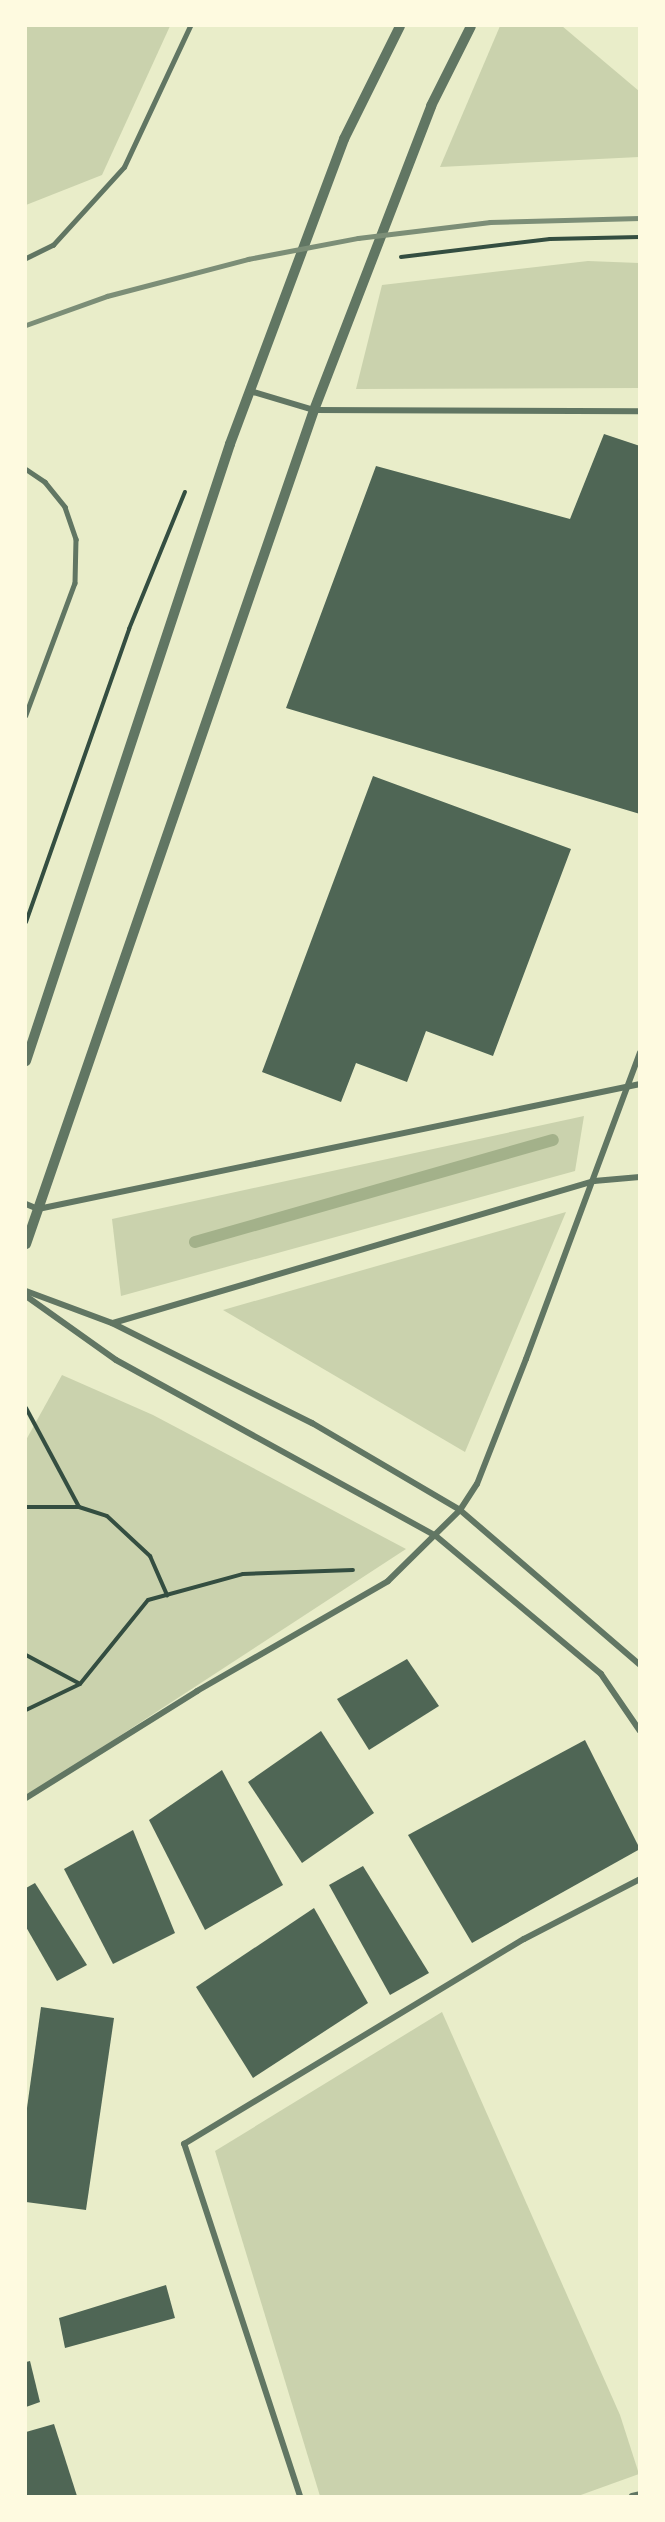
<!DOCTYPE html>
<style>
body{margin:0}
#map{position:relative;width:665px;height:2522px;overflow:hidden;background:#e9edc9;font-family:Commissioner,sans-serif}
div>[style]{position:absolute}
.green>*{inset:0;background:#cad2ad}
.stream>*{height:12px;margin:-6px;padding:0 6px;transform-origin:6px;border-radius:6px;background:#a3b18a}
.building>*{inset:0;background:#4f6655}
.path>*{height:4px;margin:-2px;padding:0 2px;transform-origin:2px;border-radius:2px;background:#344e41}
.service>*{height:4.5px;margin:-2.25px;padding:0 2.25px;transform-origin:2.25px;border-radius:2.25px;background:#617663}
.minor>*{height:6px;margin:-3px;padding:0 3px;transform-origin:3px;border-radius:3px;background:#617663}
.tertiary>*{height:10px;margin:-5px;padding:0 5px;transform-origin:5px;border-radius:5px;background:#617663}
.rail>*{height:4.5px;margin:-2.25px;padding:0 2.25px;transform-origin:2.25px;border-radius:2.25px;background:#7c8e77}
span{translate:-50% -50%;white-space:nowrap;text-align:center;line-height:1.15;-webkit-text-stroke:4.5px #fefae0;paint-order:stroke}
.frame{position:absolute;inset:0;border:27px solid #fefae0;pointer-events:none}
</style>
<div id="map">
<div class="green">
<i style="clip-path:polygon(26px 26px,170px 26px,102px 175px,26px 205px)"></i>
<i style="clip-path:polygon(500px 26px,562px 26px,639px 91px,639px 157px,440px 167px)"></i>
<i style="clip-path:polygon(588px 261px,639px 263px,639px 388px,356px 389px,382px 285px)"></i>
<i style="clip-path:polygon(584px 1116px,575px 1171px,121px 1296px,112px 1219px)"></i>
<i style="clip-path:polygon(566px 1212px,465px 1452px,223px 1310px)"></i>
<i style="clip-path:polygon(62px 1375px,153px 1415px,406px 1549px,26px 1797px,26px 1440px)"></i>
<i style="clip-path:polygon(442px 2012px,620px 2415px,639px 2474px,578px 2496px,320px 2496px,215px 2151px)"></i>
</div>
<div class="stream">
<i style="left:195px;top:1242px;width:372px;rotate:-15.9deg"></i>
</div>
<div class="building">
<i style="clip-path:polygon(604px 434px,640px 446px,640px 814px,286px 708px,376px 466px,570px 519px)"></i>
<i style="clip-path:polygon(373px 776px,571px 849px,493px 1056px,426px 1031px,407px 1082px,356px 1063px,341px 1102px,262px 1072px)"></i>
<i style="clip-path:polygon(407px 1659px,439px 1706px,369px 1750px,337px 1699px)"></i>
<i style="clip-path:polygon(321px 1731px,374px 1813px,302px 1863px,248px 1782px)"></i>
<i style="clip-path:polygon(585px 1740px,640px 1849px,472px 1943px,408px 1835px)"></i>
<i style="clip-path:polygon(222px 1770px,283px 1885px,205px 1930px,149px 1820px)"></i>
<i style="clip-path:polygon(133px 1830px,175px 1933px,113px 1964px,64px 1869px)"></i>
<i style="clip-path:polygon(363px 1866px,429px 1973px,390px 1995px,329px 1885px)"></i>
<i style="clip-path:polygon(35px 1883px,87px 1965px,57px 1981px,26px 1927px,26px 1888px)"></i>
<i style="clip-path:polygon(314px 1908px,368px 2003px,253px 2078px,196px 1987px)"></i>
<i style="clip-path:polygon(41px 2007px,114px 2018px,86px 2210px,26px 2202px,26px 2115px)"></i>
<i style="clip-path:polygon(166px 2285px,175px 2318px,65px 2348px,59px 2318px)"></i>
<i style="clip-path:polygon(30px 2361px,40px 2402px,26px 2407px,26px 2362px)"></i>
<i style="clip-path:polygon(54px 2424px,77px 2496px,26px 2496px,26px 2432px)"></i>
</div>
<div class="path">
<i style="left:401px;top:257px;width:150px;rotate:-6.9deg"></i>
<i style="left:550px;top:239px;width:90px;rotate:-1.3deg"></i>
<i style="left:26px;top:922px;width:311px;rotate:-70.6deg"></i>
<i style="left:129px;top:629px;width:148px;rotate:-67.8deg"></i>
<i style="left:26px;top:1408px;width:112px;rotate:61.8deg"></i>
<i style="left:26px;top:1507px;width:53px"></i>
<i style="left:79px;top:1507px;width:29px;rotate:18deg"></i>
<i style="left:107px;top:1516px;width:59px;rotate:42.9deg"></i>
<i style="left:150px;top:1556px;width:43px;rotate:66.4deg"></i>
<i style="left:26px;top:1655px;width:61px;rotate:28.2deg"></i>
<i style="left:26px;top:1710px;width:60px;rotate:-25.7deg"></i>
<i style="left:80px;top:1684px;width:108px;rotate:-51deg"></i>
<i style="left:148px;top:1600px;width:98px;rotate:-15.3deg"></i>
<i style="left:243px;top:1574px;width:110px;rotate:-2.1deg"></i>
</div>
<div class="service">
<i style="left:26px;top:258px;width:30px;rotate:-26deg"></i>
<i style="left:53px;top:245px;width:105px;rotate:-47.7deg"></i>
<i style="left:124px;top:167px;width:156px;rotate:-64.9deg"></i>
<i style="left:26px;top:469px;width:23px;rotate:34deg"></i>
<i style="left:45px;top:482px;width:32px;rotate:51deg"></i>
<i style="left:65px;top:507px;width:34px;rotate:71deg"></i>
<i style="left:76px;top:539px;width:44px;rotate:91.3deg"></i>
<i style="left:75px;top:583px;width:141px;rotate:110.4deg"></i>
</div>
<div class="minor">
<i style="left:250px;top:391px;width:67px;rotate:16.5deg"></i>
<i style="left:314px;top:410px;width:326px;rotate:0.2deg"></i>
<i style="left:26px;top:1204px;width:13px;rotate:23deg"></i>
<i style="left:38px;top:1209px;width:615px;rotate:-11.73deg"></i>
<i style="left:26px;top:1291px;width:92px;rotate:20.4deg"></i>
<i style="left:112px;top:1323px;width:224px;rotate:26.6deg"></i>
<i style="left:312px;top:1423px;width:172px;rotate:30.4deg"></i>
<i style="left:460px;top:1510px;width:238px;rotate:40.7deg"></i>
<i style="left:26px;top:1296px;width:110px;rotate:35.4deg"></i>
<i style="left:116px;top:1360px;width:365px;rotate:28.8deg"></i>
<i style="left:436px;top:1536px;width:215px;rotate:39.9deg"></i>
<i style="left:601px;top:1674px;width:69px;rotate:55.6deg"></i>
<i style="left:113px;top:1323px;width:502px;rotate:-16.45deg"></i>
<i style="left:594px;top:1181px;width:46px;rotate:-5deg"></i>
<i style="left:26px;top:1798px;width:202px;rotate:-32deg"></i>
<i style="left:197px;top:1691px;width:220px;rotate:-29.9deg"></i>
<i style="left:388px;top:1581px;width:101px;rotate:-44.6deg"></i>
<i style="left:460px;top:1510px;width:31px;rotate:-57deg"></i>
<i style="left:477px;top:1484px;width:134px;rotate:-68.6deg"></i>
<i style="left:526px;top:1359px;width:327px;rotate:-69.6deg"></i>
<i style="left:300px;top:2496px;width:371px;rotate:-108.2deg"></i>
<i style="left:184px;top:2144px;width:397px;rotate:-31.1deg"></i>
<i style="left:524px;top:1939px;width:131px;rotate:-27.3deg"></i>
<i style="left:632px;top:2496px;width:8px;rotate:-14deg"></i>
</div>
<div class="tertiary">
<i style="left:26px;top:1061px;width:650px;rotate:-71.7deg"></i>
<i style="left:230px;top:444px;width:326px;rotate:-69.5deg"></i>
<i style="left:344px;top:139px;width:126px;rotate:-63.6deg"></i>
<i style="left:26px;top:1244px;width:882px;rotate:-70.95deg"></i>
<i style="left:314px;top:410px;width:326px;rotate:-68.9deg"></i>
<i style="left:431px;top:106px;width:89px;rotate:-63.4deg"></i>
</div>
<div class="rail">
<i style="left:26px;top:325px;width:86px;rotate:-19.7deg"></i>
<i style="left:107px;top:296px;width:146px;rotate:-14.7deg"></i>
<i style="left:248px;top:259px;width:112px;rotate:-10.8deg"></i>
<i style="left:358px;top:238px;width:133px;rotate:-6.9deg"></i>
<i style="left:490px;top:222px;width:150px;rotate:-1.5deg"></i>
</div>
<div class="frame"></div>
</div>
